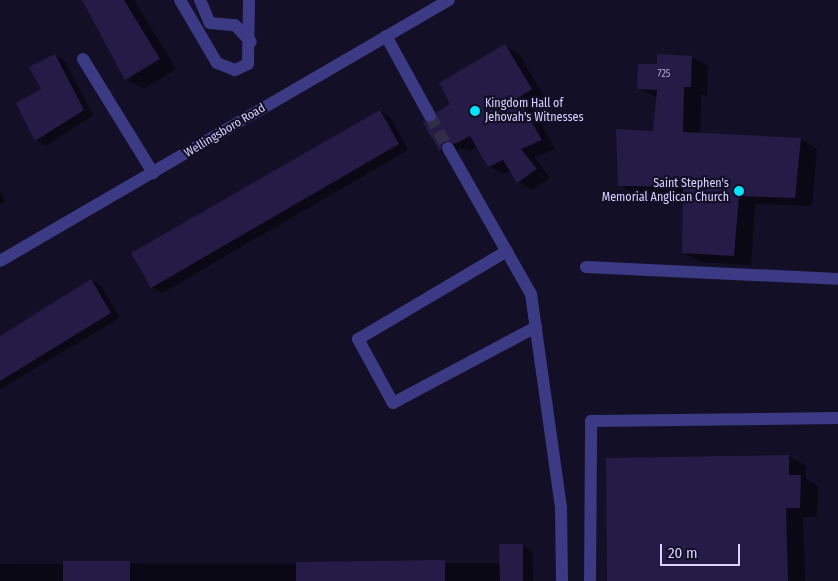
<!DOCTYPE html>
<style>
body{margin:0}
#map{position:relative;width:838px;height:581px;overflow:hidden;background:#130f26;font-family:"Fira Sans Condensed",sans-serif}
div>[style]{position:absolute}
.shadow>*{inset:0;background:#0007}
.building>*{inset:0;background:#241b47}
.minor-tunnel>*{height:12px;margin-top:-6px;transform-origin:0;background:repeating-linear-gradient(90deg,#312d47 0 12px,transparent 0 18px)}
.minor>*{height:12px;margin:-6px;padding:0 6px;transform-origin:6px;border-radius:6px;background:#3d3a85}
.dots>*{width:14px;height:14px;translate:-50% -50%;box-sizing:border-box;border:2px solid #130f26;border-radius:50%}
span{translate:-50% -50%;white-space:nowrap;text-align:center;line-height:1.15;-webkit-text-stroke:4.5px #130f26;paint-order:stroke}
.number-label{font-size:10px;color:#aca6d1}
.number-label span{-webkit-text-stroke-width:0}
.poi-label{font-size:12px;color:#d9d4ff}
.left{translate:0 -50%;text-align:left}
.right{translate:-100% -50%;text-align:right}
.street-label{font-size:12px;color:#d9d4ff}
.scale{position:absolute;left:660px;top:544px;width:80px;height:22px;box-sizing:border-box;border:2px solid #d9d4ff;border-top:0;padding-left:6px;font-size:15px;line-height:18px;white-space:nowrap;color:#d9d4ff;-webkit-text-stroke:4px #130f26;paint-order:stroke}
</style>
<div id="map">
<div class="shadow">
<i style="clip-path:polygon(84px 0,134px 0,176px 69px,144px 89px,126px 79px)"></i>
<i style="clip-path:polygon(505px 46px,519px 54px,545px 98px,531px 106px,555px 149px,534px 157px,550px 178px,532px 190px,518px 182px,511px 171px,503px 174px,489px 166px,478px 147px,470px 151px,459px 148px,454px 159px,441px 151px,424px 123px,435px 124px)"></i>
<i style="clip-path:polygon(55px 55px,65px 61px,93px 115px,46px 146px,36px 140px,43px 89px)"></i>
<i style="clip-path:polygon(692px 57px,708px 66px,707px 95px,701px 95px,700px 134px,801px 139px,817px 149px,812px 206px,755px 204px,751px 265px,700px 262px,684px 253px,684px 196px,636px 195px,619px 185px,654px 132px,658px 98px,638px 88px,658px 66px)"></i>
<i style="clip-path:polygon(380px 111px,390px 117px,408px 150px,162px 293px,152px 287px,133px 254px)"></i>
<i style="clip-path:polygon(0 192px,5px 201px,0 204px)"></i>
<i style="clip-path:polygon(91px 280px,101px 286px,120px 318px,0 389px,0 336px)"></i>
<i style="clip-path:polygon(788px 456px,806px 466px,806px 479px,818px 486px,817px 517px,803px 517px,805px 581px,608px 581px)"></i>
<i style="clip-path:polygon(522px 545px,532px 551px,533px 581px,0 581px,0 564px,501px 563px)"></i>
</div>
<div class="building">
<i style="clip-path:polygon(82px 0,124px 0,160px 59px,125px 80px)"></i>
<i style="clip-path:polygon(505px 44px,532px 89px,518px 98px,542px 140px,521px 149px,537px 169px,517px 183px,503px 160px,488px 167px,470px 136px,455px 144px,444px 141px,440px 152px,422px 121px,434px 123px,437px 112px,450px 104px,439px 83px)"></i>
<i style="clip-path:polygon(55px 54px,84px 110px,35px 141px,16px 103px,41px 89px,29px 67px)"></i>
<i style="clip-path:polygon(657px 54px,692px 56px,691px 87px,684px 87px,683px 132px,801px 138px,795px 198px,739px 196px,734px 256px,682px 253px,683px 187px,618px 186px,616px 129px,653px 131px,657px 90px,637px 89px,638px 64px,657px 64px)"></i>
<i style="clip-path:polygon(380px 110px,399px 144px,151px 288px,131px 253px)"></i>
<i style="clip-path:polygon(91px 279px,111px 313px,0 381px,0 336px)"></i>
<i style="clip-path:polygon(789px 455px,789px 475px,801px 475px,800px 508px,786px 508px,788px 581px,607px 581px,606px 458px)"></i>
<i style="clip-path:polygon(499px 544px,523px 544px,523px 581px,500px 581px)"></i>
<i style="clip-path:polygon(445px 560px,445px 581px,296px 581px,296px 562px)"></i>
<i style="clip-path:polygon(63px 561px,130px 561px,130px 581px,63px 581px)"></i>
</div>
<div class="minor-tunnel">
<i style="left:430px;top:116px;width:37px;rotate:61deg"></i>
</div>
<div class="minor">
<i style="left:180px;top:0;width:73px;rotate:59.6deg"></i>
<i style="left:217px;top:63px;width:19px;rotate:21deg"></i>
<i style="left:235px;top:70px;width:14px;rotate:-25deg"></i>
<i style="left:248px;top:64px;width:64px;rotate:-89.1deg"></i>
<i style="left:200px;top:0;width:25px;rotate:67deg"></i>
<i style="left:210px;top:23px;width:25px;rotate:5deg"></i>
<i style="left:235px;top:25px;width:23px;rotate:47deg"></i>
<i style="left:386px;top:36px;width:91px;rotate:61.2deg"></i>
<i style="left:83px;top:59px;width:134px;rotate:58.4deg"></i>
<i style="left:448px;top:148px;width:168px;rotate:60.4deg"></i>
<i style="left:531px;top:294px;width:216px;rotate:82deg"></i>
<i style="left:561px;top:508px;width:73px;rotate:89.2deg"></i>
<i style="left:507px;top:251px;width:173px;rotate:149.4deg"></i>
<i style="left:358px;top:339px;width:73px;rotate:61.3deg"></i>
<i style="left:393px;top:403px;width:162px;rotate:-28deg"></i>
<i style="left:0;top:261px;width:519px;rotate:-30.17deg"></i>
<i style="left:586px;top:267px;width:252px;rotate:2.7deg"></i>
<i style="left:590px;top:581px;width:160px;rotate:-89.6deg"></i>
<i style="left:591px;top:421px;width:247px;rotate:-0.7deg"></i>
</div>
<div class="dots">
<i style="left:475px;top:111px;background:#00e5ff"></i>
<i style="left:739px;top:191px;background:#00e5ff"></i>
</div>
<div class="number-label">
<span style="left:664px;top:75px">725</span>
</div>
<div class="poi-label">
<span class="left" style="left:485px;top:111px">Kingdom Hall of<br>Jehovah's Witnesses</span>
<span class="right" style="left:729px;top:191px">Saint Stephen's<br>Memorial Anglican Church</span>
</div>
<div class="street-label">
<span style="left:225px;top:131px;rotate:-31deg">Wellingsboro Road</span>
</div>
<div class="scale">20 m</div>
</div>
